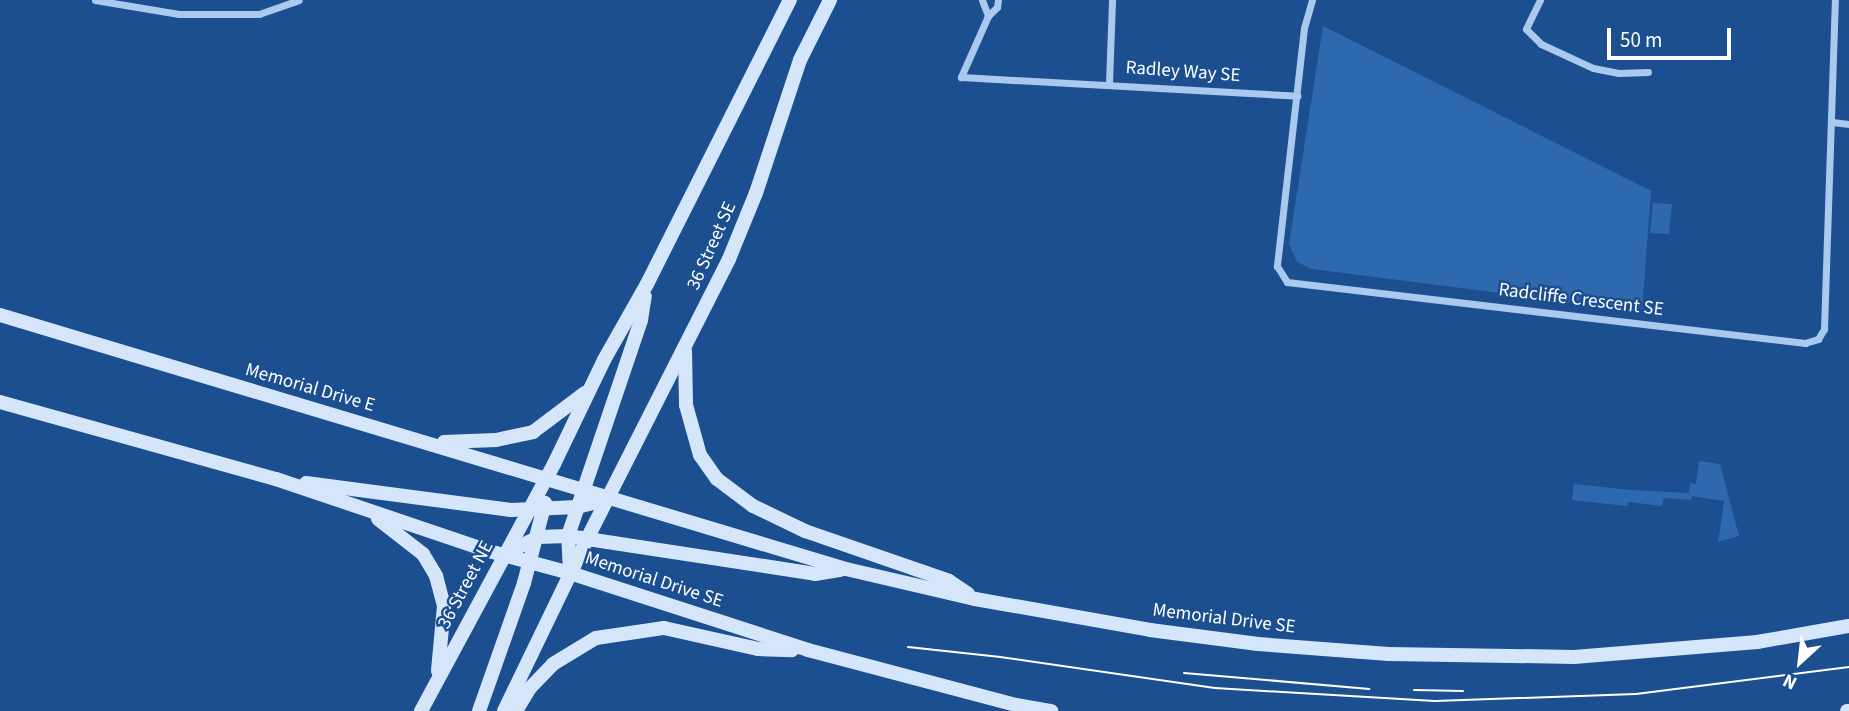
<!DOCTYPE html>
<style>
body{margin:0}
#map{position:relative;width:1849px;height:711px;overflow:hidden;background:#1b4f8f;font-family:"Source Sans 3",sans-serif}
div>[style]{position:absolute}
.green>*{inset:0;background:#2e69ad}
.minor>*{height:7px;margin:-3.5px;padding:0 3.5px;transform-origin:3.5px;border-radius:3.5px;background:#a9c9ee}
.secondary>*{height:14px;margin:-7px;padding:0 7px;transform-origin:7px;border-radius:7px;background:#d6e6fa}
.tram>*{height:2px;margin:-1px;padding:0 1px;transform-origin:1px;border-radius:1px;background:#fff}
span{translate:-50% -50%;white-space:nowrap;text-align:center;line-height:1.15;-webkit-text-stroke:5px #1b4f8f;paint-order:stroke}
.street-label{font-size:19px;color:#fff}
.north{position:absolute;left:1765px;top:627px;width:70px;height:70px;-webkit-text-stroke:5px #1b4f8f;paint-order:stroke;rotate:207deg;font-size:19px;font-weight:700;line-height:28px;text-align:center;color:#fff}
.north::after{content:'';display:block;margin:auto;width:24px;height:32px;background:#fff;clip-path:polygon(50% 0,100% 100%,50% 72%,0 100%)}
.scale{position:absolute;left:1607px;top:28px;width:124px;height:32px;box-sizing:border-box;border:4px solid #fff;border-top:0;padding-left:9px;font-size:21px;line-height:24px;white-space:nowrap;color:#fff;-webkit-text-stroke:5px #1b4f8f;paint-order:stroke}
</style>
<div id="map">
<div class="green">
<i style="clip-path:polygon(1323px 26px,1651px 191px,1642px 311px,1312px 269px,1297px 262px,1289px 244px)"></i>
<i style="clip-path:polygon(1653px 203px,1672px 204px,1669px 234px,1650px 233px)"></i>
<i style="clip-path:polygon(1699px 461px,1720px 464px,1739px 536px,1718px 542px,1724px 501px,1692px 496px,1691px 500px,1664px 498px,1662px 506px,1628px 502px,1627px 506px,1572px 500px,1574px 484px,1631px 490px,1689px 493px,1690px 483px,1696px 484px)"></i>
</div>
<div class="minor">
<i style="left:95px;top:0;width:85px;rotate:9.5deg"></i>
<i style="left:179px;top:14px;width:80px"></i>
<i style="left:259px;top:14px;width:42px;rotate:-19.3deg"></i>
<i style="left:982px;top:0;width:17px;rotate:69deg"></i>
<i style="left:998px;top:0;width:7px;rotate:98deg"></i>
<i style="left:997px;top:7px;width:13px;rotate:135deg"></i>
<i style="left:988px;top:16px;width:67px;rotate:113.9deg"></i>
<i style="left:961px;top:77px;width:337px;rotate:3.2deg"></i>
<i style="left:1312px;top:0;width:29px;rotate:106deg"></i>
<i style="left:1304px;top:28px;width:240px;rotate:96.5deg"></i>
<i style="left:1277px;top:266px;width:19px;rotate:58deg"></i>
<i style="left:1287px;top:282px;width:522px;rotate:6.72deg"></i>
<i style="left:1805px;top:343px;width:14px;rotate:-17deg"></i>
<i style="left:1818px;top:339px;width:12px;rotate:-59deg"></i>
<i style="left:1824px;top:329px;width:329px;rotate:-88.1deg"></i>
<i style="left:1540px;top:0;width:32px;rotate:116deg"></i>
<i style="left:1526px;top:29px;width:21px;rotate:45deg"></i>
<i style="left:1541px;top:44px;width:57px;rotate:24.8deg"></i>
<i style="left:1593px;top:68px;width:26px;rotate:11deg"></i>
<i style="left:1619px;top:73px;width:29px;rotate:-2deg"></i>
<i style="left:1109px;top:83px;width:83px;rotate:-87.9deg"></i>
<i style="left:1832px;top:122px;width:17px;rotate:7deg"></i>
</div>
<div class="secondary">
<i style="left:0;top:315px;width:883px;rotate:16.71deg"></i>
<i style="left:846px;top:569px;width:132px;rotate:13.1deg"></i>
<i style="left:975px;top:599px;width:178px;rotate:10deg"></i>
<i style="left:1150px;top:630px;width:109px;rotate:7.4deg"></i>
<i style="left:1258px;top:644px;width:131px;rotate:4.4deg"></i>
<i style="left:1389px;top:654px;width:185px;rotate:0.9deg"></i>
<i style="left:1574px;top:657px;width:184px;rotate:-4.7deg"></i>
<i style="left:1757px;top:642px;width:93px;rotate:-9.9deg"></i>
<i style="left:685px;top:351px;width:54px;rotate:88.9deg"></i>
<i style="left:686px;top:405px;width:52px;rotate:74.4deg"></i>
<i style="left:700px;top:455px;width:29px;rotate:55deg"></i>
<i style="left:717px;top:479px;width:45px;rotate:36.9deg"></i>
<i style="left:753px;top:506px;width:58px;rotate:25.7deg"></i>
<i style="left:805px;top:531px;width:152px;rotate:19.1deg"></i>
<i style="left:949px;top:581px;width:23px;rotate:34deg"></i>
<i style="left:0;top:402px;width:287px;rotate:15.6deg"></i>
<i style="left:276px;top:479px;width:225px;rotate:18.7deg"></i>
<i style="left:489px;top:551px;width:84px;rotate:15.2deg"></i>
<i style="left:570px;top:573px;width:250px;rotate:17.9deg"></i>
<i style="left:808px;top:650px;width:215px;rotate:14.8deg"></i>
<i style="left:1016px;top:705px;width:36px;rotate:10deg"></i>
<i style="left:444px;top:442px;width:52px;rotate:-2.2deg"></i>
<i style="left:496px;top:440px;width:38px;rotate:-12deg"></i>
<i style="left:533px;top:432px;width:65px;rotate:-36.9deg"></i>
<i style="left:306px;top:483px;width:207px;rotate:7.5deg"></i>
<i style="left:511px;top:510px;width:66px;rotate:-2.6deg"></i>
<i style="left:577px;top:507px;width:32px;rotate:-14deg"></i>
<i style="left:378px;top:519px;width:57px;rotate:37.9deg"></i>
<i style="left:423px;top:554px;width:26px;rotate:59deg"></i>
<i style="left:436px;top:576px;width:31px;rotate:75deg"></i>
<i style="left:444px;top:606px;width:65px;rotate:95.3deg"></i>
<i style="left:505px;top:554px;width:37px;rotate:-27deg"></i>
<i style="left:538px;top:537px;width:30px;rotate:-2deg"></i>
<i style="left:568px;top:536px;width:250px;rotate:8.7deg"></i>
<i style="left:815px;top:574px;width:26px;rotate:-9deg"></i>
<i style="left:570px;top:571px;width:35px;rotate:-93deg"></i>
<i style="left:568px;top:536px;width:228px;rotate:-71.3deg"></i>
<i style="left:641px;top:320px;width:24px;rotate:-81deg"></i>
<i style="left:421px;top:711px;width:281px;rotate:-61.7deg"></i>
<i style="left:554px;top:464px;width:115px;rotate:-64.3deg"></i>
<i style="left:604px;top:360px;width:87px;rotate:-60.5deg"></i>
<i style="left:647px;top:284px;width:318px;rotate:-63.3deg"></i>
<i style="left:479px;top:711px;width:136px;rotate:-70.6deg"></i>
<i style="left:524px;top:583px;width:83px;rotate:-75.3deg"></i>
<i style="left:504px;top:711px;width:191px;rotate:-64.2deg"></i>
<i style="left:587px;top:539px;width:314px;rotate:-63.1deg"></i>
<i style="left:729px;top:259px;width:71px;rotate:-67.8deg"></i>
<i style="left:756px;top:193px;width:140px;rotate:-71.7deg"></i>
<i style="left:800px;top:60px;width:67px;rotate:-63.4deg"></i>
<i style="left:516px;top:711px;width:27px;rotate:-59deg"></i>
<i style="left:530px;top:688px;width:33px;rotate:-46deg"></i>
<i style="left:553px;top:664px;width:50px;rotate:-31.2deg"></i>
<i style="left:596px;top:638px;width:69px;rotate:-8.4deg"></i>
<i style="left:664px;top:628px;width:96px;rotate:12.6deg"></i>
<i style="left:758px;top:649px;width:34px;rotate:2deg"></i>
<i style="left:1847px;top:711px;width:2px"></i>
</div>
<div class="tram">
<i style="left:908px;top:647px;width:93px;rotate:6.2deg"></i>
<i style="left:1000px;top:657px;width:217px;rotate:8.2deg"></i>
<i style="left:1215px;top:688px;width:220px;rotate:3.4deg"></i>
<i style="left:1435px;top:701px;width:201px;rotate:-2deg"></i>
<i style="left:1636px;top:694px;width:215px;rotate:-7.2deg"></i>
<i style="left:1184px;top:673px;width:186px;rotate:4.9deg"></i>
<i style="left:1414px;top:690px;width:49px;rotate:1.2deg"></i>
</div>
<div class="street-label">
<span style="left:1183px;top:72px;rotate:4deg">Radley Way SE</span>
<span style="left:712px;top:246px;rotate:-66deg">36 Street SE</span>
<span style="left:1581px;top:300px;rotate:7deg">Radcliffe Crescent SE</span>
<span style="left:310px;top:388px;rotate:16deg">Memorial Drive E</span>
<span style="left:654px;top:580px;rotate:18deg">Memorial Drive SE</span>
<span style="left:466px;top:585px;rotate:-62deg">36 Street NE</span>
<span style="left:1224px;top:619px;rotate:7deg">Memorial Drive SE</span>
</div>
<div class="north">N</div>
<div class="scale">50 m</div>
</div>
